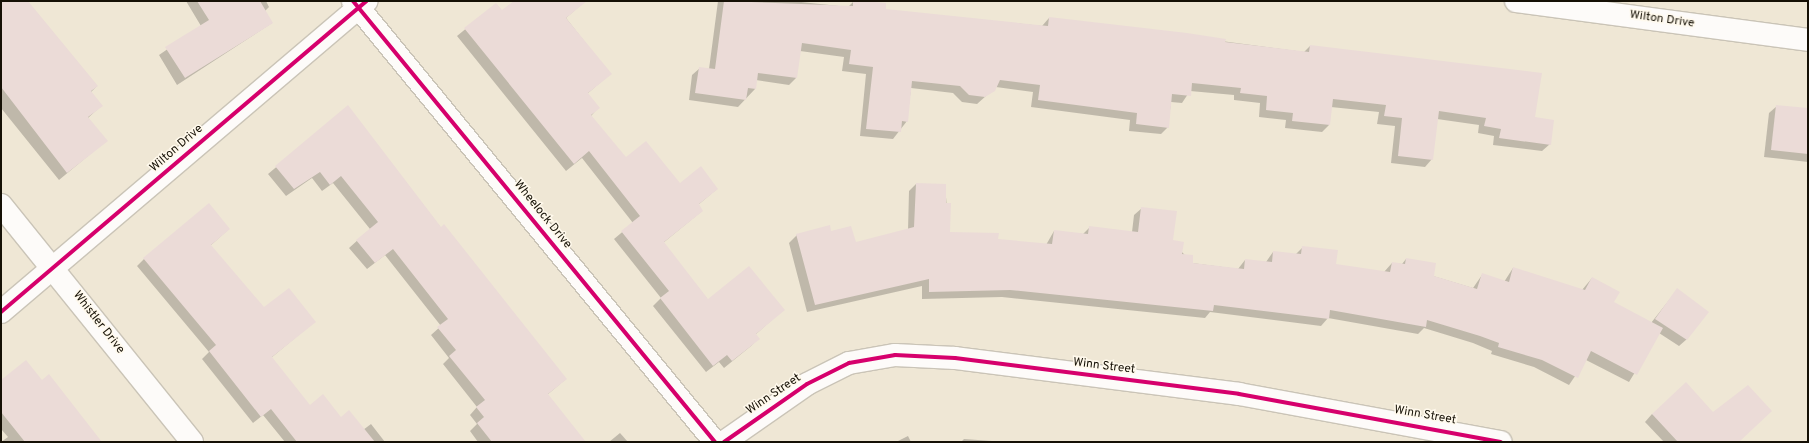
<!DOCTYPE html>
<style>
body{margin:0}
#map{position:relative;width:1809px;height:443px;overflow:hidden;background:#efe7d5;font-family:Overpass,sans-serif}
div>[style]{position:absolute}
.shadow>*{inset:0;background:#0003}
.building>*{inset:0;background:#ebdbd7}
.roads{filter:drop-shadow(1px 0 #cac4b7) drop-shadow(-1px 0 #cac4b7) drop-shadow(0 1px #cac4b7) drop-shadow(0 -1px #cac4b7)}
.minor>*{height:22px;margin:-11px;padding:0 11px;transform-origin:11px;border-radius:11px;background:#fdfbf9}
.cycleway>*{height:4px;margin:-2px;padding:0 2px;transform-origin:2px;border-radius:2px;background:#d6006c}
span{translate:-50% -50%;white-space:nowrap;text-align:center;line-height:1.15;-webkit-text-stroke:3px #fff9ec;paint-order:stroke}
.street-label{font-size:12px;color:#151005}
.frame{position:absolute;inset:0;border:2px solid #151005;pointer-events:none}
</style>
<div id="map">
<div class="shadow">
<i style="clip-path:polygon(1px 1px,27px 1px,97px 86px,91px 92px,101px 106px,88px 118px,106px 141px,59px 180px,1px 108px)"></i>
<i style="clip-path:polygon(186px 1px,266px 1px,269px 7px,265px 11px,272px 23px,177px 85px,159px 55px,201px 26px)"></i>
<i style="clip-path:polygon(515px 1px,581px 1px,583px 3px,566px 18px,610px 74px,587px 94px,598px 108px,591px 116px,626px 159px,679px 184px,717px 189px,698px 205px,702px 211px,663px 243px,708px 300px,783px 310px,755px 335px,758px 339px,751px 346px,724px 368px,719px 362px,706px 372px,653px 306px,661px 298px,614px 239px,633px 223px,582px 158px,566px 171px,457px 36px,496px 4px,502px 11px)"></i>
<i style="clip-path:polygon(718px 1px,792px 1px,848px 7px,854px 1px,885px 10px,1042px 26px,1049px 18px,1304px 52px,1310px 46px,1534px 118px,1550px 144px,1542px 151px,1493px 145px,1494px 136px,1478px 133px,1479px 125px,1437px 119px,1432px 159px,1425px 167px,1391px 163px,1395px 126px,1377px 124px,1379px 112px,1331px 107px,1329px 125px,1322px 132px,1285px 128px,1286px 120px,1259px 117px,1260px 103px,1234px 100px,1234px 95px,1190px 91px,1182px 103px,1171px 102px,1168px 127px,1161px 134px,1129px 131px,1130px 120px,1031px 107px,1033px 92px,996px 87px,977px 104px,962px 102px,953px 93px,911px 88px,907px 121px,893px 139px,860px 136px,866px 74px,842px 71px,844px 57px,800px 51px,796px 78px,789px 85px,756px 80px,755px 89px,738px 107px,689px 100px,692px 75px,700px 68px,709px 69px)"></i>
<i style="clip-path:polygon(1777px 106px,1808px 109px,1808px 162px,1764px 157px,1769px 113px)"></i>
<i style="clip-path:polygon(348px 107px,441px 228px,566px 379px,547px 395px,585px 442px,478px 442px,470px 431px,477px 424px,470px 415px,477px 407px,443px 364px,449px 358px,431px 335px,441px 326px,385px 255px,367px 269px,349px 248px,370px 229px,333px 183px,322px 191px,312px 178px,286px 196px,268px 174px)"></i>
<i style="clip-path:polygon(916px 184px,945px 185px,949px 233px,997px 240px,1046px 245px,1054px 231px,1083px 234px,1089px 228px,1132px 232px,1134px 215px,1142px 208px,1192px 263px,1238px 269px,1245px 260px,1266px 262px,1273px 252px,1295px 255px,1303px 247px,1335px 265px,1384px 272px,1392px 263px,1402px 264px,1406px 259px,1433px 276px,1473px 288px,1482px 275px,1504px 282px,1513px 268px,1582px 290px,1592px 278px,1613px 303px,1651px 323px,1677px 290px,1687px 339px,1679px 346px,1659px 333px,1629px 382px,1586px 360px,1569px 385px,1534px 367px,1491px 354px,1492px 351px,1473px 343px,1424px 328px,1418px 334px,1328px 318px,1321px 326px,1210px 312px,1205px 318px,1002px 297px,922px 299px,922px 286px,807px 312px,789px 243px,797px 235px,831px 232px,855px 244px,908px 230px,909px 191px)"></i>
<i style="clip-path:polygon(229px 229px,210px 246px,263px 309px,314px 322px,271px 358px,309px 407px,363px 430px,371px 424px,385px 442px,285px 442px,263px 415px,253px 423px,202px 359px,209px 352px,137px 266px,144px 259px)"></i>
<i style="clip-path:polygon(1px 381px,42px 381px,99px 442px,1px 442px,8px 437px,1px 429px)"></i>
<i style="clip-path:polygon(1652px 414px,1738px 442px,1664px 442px,1645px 422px)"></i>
<i style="clip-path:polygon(620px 433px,628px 442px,609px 442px)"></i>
<i style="clip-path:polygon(908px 436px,911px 442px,896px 442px)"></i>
<i style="clip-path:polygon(964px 439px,1006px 442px,961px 442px)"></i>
<i style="clip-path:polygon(1064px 441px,1076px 442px,1062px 442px)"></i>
</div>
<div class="building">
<i style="clip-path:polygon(1px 1px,28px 1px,98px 86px,91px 91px,103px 106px,88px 117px,108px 141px,67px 173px,1px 87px)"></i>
<i style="clip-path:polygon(197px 1px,260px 1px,273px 23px,185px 78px,165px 47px,209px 20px)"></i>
<i style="clip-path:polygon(514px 1px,587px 1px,566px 18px,612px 74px,588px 93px,600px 108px,591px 115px,626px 157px,646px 141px,680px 183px,701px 166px,718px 189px,699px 204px,703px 211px,664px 242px,708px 299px,749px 266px,785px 310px,756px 334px,760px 339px,732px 361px,727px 355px,713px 366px,660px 298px,669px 291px,621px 231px,640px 216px,589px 151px,574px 164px,464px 28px,496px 3px,502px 10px)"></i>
<i style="clip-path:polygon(724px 1px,853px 6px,853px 1px,863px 1px,886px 3px,886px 9px,1048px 26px,1049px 17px,1187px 33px,1226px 39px,1225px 42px,1309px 52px,1310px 45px,1542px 73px,1535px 117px,1554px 120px,1551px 145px,1499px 138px,1501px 129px,1484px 126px,1486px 118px,1439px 111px,1433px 160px,1398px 156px,1402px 118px,1384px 116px,1386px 105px,1333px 99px,1330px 125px,1292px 121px,1293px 113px,1266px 110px,1267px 96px,1240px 93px,1241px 88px,1192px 83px,1191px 96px,1172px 94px,1169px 128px,1136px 124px,1137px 113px,1038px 100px,1040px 85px,1000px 80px,995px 91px,985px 97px,969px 95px,960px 86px,912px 81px,908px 122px,902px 121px,901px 132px,866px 129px,873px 67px,849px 64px,851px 50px,802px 43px,797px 78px,758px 73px,756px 89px,748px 88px,746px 100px,695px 93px,699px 67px,715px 69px)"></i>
<i style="clip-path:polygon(348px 105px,441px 227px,444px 224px,567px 379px,548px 394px,586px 442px,492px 442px,477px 423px,484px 417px,476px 407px,485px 400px,449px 356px,456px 350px,437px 327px,448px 319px,393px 249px,375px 263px,356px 240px,378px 222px,341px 176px,330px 185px,320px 172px,294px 189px,275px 166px)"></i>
<i style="clip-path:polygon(1776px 105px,1808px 108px,1808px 154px,1771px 150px)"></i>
<i style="clip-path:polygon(916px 183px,946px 184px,946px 203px,951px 203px,950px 232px,999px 233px,998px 239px,1052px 244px,1054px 230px,1088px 234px,1089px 226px,1138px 232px,1141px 207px,1177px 211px,1173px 240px,1184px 242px,1182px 254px,1193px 255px,1193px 263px,1244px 269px,1245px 259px,1272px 262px,1273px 251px,1301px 254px,1302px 246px,1338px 250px,1336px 264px,1390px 272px,1392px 262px,1405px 264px,1406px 258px,1436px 263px,1434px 276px,1477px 289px,1482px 273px,1509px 282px,1513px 267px,1585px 290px,1592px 277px,1620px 292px,1614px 302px,1663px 328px,1637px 375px,1591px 351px,1578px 378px,1542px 360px,1498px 347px,1499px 343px,1480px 336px,1427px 320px,1426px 327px,1330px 310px,1329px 319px,1214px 305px,1213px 311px,1010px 290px,929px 292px,929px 279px,815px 305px,796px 234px,830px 225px,831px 231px,851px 226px,856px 242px,914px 227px)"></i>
<i style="clip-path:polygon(209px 203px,230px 229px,211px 245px,264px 307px,289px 288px,316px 322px,272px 357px,310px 405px,323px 394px,341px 417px,349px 410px,375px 442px,297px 442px,271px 409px,261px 417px,209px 351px,216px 345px,143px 258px)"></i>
<i style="clip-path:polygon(1677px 288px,1709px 312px,1687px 340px,1655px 319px)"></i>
<i style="clip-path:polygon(26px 360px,42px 380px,49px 374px,102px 442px,25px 442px,1px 412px,1px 380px)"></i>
<i style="clip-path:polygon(1686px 382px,1713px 412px,1748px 385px,1772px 411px,1739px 442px,1678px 442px,1652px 414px)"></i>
</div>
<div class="roads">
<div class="minor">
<i style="left:353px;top:1px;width:571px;rotate:50.62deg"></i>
<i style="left:1516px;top:1px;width:295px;rotate:7.6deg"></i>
<i style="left:1px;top:205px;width:304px;rotate:51.1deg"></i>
<i style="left:1px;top:312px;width:480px;rotate:-40.4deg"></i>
<i style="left:724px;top:442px;width:101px;rotate:-34.9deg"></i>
<i style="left:807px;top:384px;width:47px;rotate:-26.6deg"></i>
<i style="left:849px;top:363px;width:47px;rotate:-9.9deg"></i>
<i style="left:895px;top:355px;width:60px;rotate:2.9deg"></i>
<i style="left:955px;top:358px;width:286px;rotate:7.2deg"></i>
<i style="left:1239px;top:394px;width:266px;rotate:10.4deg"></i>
</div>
</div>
<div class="cycleway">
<i style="left:353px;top:1px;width:571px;rotate:50.62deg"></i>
<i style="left:1px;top:312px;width:480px;rotate:-40.4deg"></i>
<i style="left:724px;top:442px;width:101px;rotate:-34.9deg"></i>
<i style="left:807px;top:384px;width:47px;rotate:-26.6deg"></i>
<i style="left:849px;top:363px;width:47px;rotate:-9.9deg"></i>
<i style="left:895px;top:355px;width:60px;rotate:2.9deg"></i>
<i style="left:955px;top:358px;width:286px;rotate:7.2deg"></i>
<i style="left:1239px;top:394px;width:266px;rotate:10.4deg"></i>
</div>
<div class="street-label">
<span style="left:1662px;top:20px;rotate:8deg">Wilton Drive</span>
<span style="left:177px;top:149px;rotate:-41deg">Wilton Drive</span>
<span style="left:542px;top:215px;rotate:51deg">Wheelock Drive</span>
<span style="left:98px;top:323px;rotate:52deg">Whistler Drive</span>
<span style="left:1104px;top:367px;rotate:7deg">Winn Street</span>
<span style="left:774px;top:395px;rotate:-34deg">Winn Street</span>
<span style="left:1425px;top:416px;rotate:10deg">Winn Street</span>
</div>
<div class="frame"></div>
</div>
